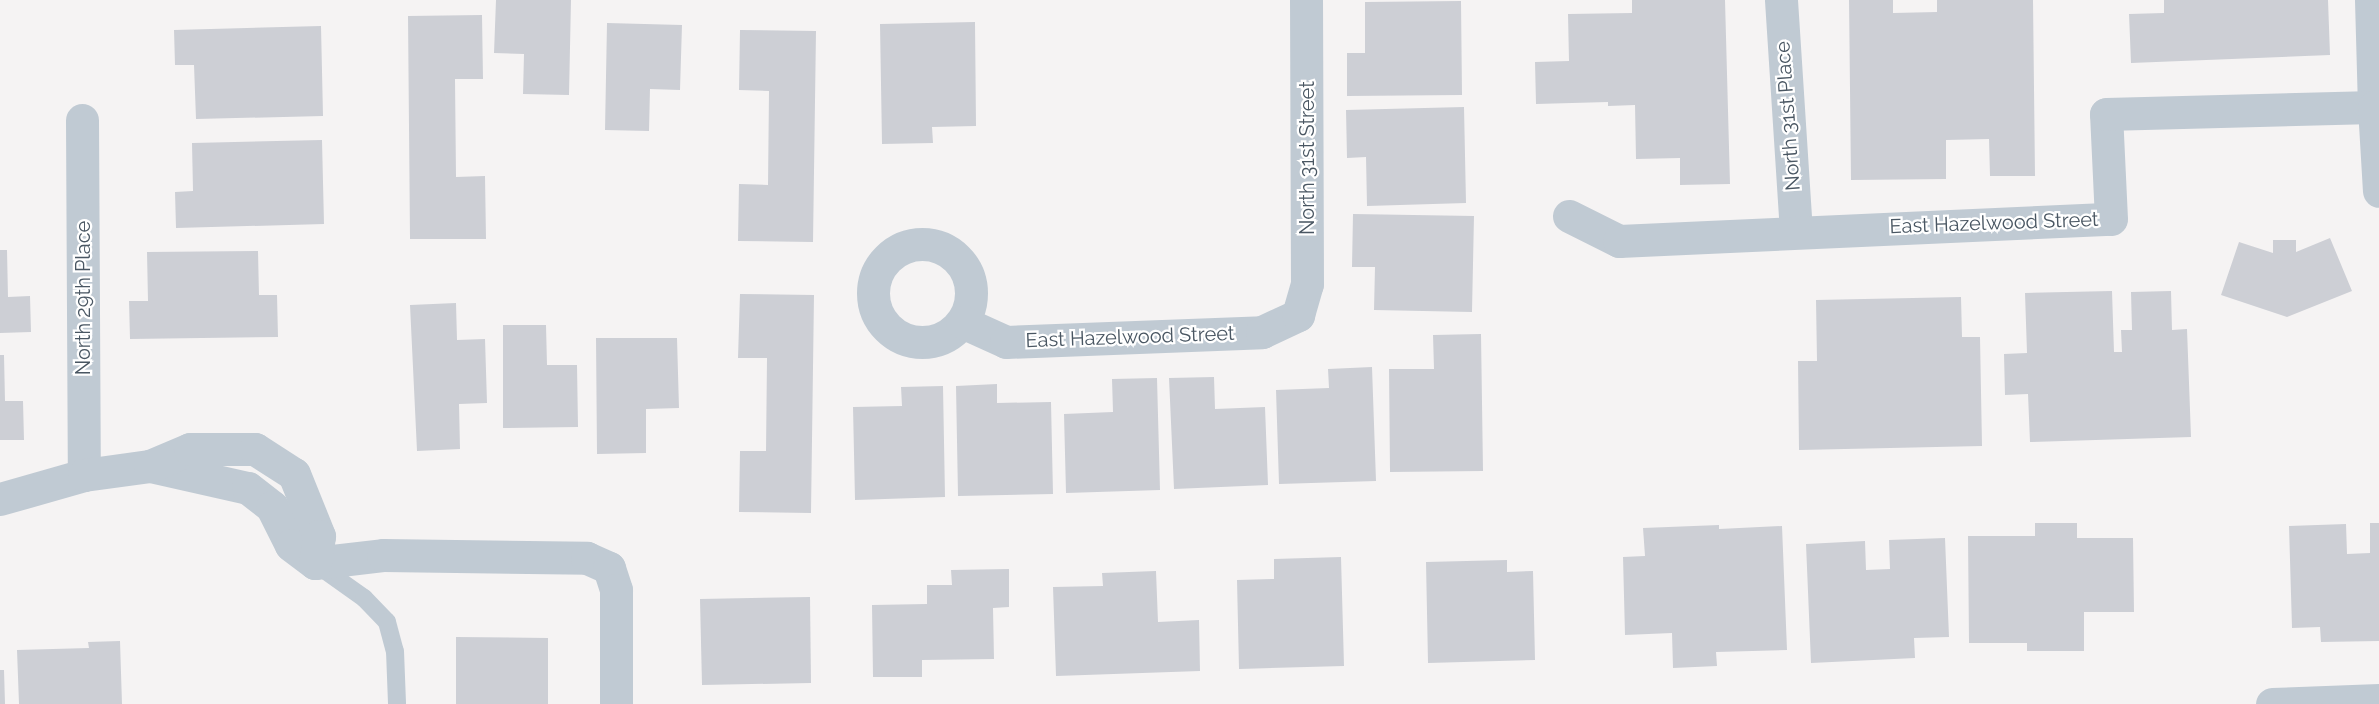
<!DOCTYPE html>
<style>
body{margin:0}
#map{position:relative;width:2379px;height:704px;overflow:hidden;background:#f5f3f3;font-family:Raleway,sans-serif}
div>[style]{position:absolute}
.building>*{inset:0;background:#cdcfd5}
.lane>*{height:18px;margin:-9px;padding:0 9px;transform-origin:9px;border-radius:9px;background:#c0cad3}
.street>*{height:33px;margin:-16.5px;padding:0 16.5px;transform-origin:16.5px;border-radius:16.5px;background:#c0cad3}
.street>.ring{margin:-16.5px;padding:0;box-sizing:content-box;background:none;border:33px solid #c0cad3;border-radius:50%}
span{translate:-50% -50%;white-space:nowrap;text-align:center;line-height:1.15;-webkit-text-stroke:4.5px #fff;paint-order:stroke}
.street-label{font-size:20px;color:#495662}
</style>
<div id="map">
<div class="building">
<i style="clip-path:polygon(496px 0,571px 0,569px 95px,523px 94px,524px 54px,494px 53px)"></i>
<i style="clip-path:polygon(1632px 0,1725px 0,1730px 184px,1680px 185px,1680px 158px,1636px 159px,1635px 105px,1608px 106px,1608px 102px,1536px 104px,1535px 62px,1569px 61px,1568px 14px,1632px 13px)"></i>
<i style="clip-path:polygon(1849px 0,1893px 0,1893px 13px,1937px 12px,1937px 0,2033px 0,2035px 176px,1990px 176px,1989px 139px,1946px 140px,1946px 179px,1851px 180px)"></i>
<i style="clip-path:polygon(2164px 0,2328px 0,2330px 55px,2131px 63px,2129px 14px,2164px 13px)"></i>
<i style="clip-path:polygon(1461px 1px,1462px 95px,1347px 96px,1347px 53px,1365px 53px,1365px 2px)"></i>
<i style="clip-path:polygon(482px 15px,483px 79px,455px 79px,456px 177px,485px 176px,486px 239px,410px 239px,408px 16px)"></i>
<i style="clip-path:polygon(975px 22px,976px 126px,932px 127px,933px 143px,882px 144px,880px 24px)"></i>
<i style="clip-path:polygon(607px 23px,682px 25px,680px 90px,650px 89px,649px 131px,605px 130px)"></i>
<i style="clip-path:polygon(321px 26px,323px 116px,196px 119px,194px 65px,175px 65px,174px 30px)"></i>
<i style="clip-path:polygon(740px 30px,816px 31px,813px 242px,738px 241px,739px 184px,768px 185px,769px 91px,739px 90px)"></i>
<i style="clip-path:polygon(1464px 107px,1466px 203px,1367px 206px,1366px 157px,1347px 158px,1346px 110px)"></i>
<i style="clip-path:polygon(322px 140px,324px 224px,176px 228px,175px 192px,193px 191px,192px 143px)"></i>
<i style="clip-path:polygon(1353px 214px,1474px 216px,1472px 312px,1374px 310px,1375px 267px,1352px 267px)"></i>
<i style="clip-path:polygon(2330px 238px,2352px 291px,2287px 317px,2221px 295px,2239px 242px,2273px 253px,2273px 240px,2296px 240px,2296px 252px)"></i>
<i style="clip-path:polygon(0 250px,7px 250px,8px 297px,30px 296px,31px 332px,0 333px)"></i>
<i style="clip-path:polygon(258px 251px,259px 295px,277px 295px,278px 337px,130px 339px,129px 301px,148px 301px,147px 252px)"></i>
<i style="clip-path:polygon(2112px 291px,2114px 352px,2122px 352px,2121px 330px,2132px 330px,2131px 292px,2171px 291px,2172px 330px,2187px 329px,2191px 437px,2030px 442px,2028px 394px,2005px 395px,2004px 354px,2027px 353px,2025px 293px)"></i>
<i style="clip-path:polygon(740px 294px,814px 295px,811px 513px,739px 512px,740px 451px,766px 451px,767px 358px,738px 358px)"></i>
<i style="clip-path:polygon(1961px 297px,1962px 337px,1980px 337px,1982px 446px,1799px 450px,1798px 361px,1817px 361px,1816px 300px)"></i>
<i style="clip-path:polygon(456px 303px,457px 340px,485px 339px,487px 403px,459px 404px,460px 449px,417px 451px,410px 305px)"></i>
<i style="clip-path:polygon(503px 325px,546px 325px,547px 365px,577px 365px,578px 427px,503px 428px)"></i>
<i style="clip-path:polygon(1481px 334px,1483px 471px,1390px 472px,1389px 369px,1434px 369px,1433px 335px)"></i>
<i style="clip-path:polygon(596px 338px,677px 338px,679px 408px,646px 409px,646px 453px,597px 454px)"></i>
<i style="clip-path:polygon(0 355px,4px 355px,5px 401px,23px 401px,24px 440px,0 440px)"></i>
<i style="clip-path:polygon(1372px 367px,1376px 481px,1279px 484px,1276px 390px,1329px 388px,1328px 369px)"></i>
<i style="clip-path:polygon(1214px 377px,1215px 409px,1265px 407px,1268px 485px,1174px 489px,1169px 378px)"></i>
<i style="clip-path:polygon(1157px 378px,1160px 490px,1066px 493px,1064px 414px,1113px 412px,1112px 379px)"></i>
<i style="clip-path:polygon(997px 384px,997px 403px,1051px 402px,1053px 494px,958px 496px,956px 386px)"></i>
<i style="clip-path:polygon(943px 386px,945px 497px,855px 500px,853px 407px,902px 406px,901px 387px)"></i>
<i style="clip-path:polygon(2035px 523px,2077px 523px,2077px 538px,2133px 538px,2134px 612px,2084px 612px,2084px 651px,2027px 651px,2027px 643px,1969px 643px,1968px 536px,2035px 536px)"></i>
<i style="clip-path:polygon(2370px 523px,2379px 523px,2379px 641px,2321px 642px,2320px 627px,2292px 628px,2289px 526px,2346px 524px,2347px 554px,2370px 553px)"></i>
<i style="clip-path:polygon(1719px 525px,1719px 529px,1782px 526px,1787px 650px,1716px 652px,1717px 666px,1673px 668px,1672px 633px,1625px 635px,1623px 557px,1645px 556px,1643px 528px)"></i>
<i style="clip-path:polygon(1945px 538px,1949px 637px,1914px 638px,1915px 658px,1811px 663px,1806px 544px,1865px 541px,1866px 570px,1890px 569px,1889px 540px)"></i>
<i style="clip-path:polygon(1341px 557px,1344px 666px,1239px 669px,1237px 580px,1274px 579px,1274px 559px)"></i>
<i style="clip-path:polygon(1507px 560px,1507px 572px,1533px 571px,1535px 660px,1428px 663px,1426px 562px)"></i>
<i style="clip-path:polygon(1009px 569px,1009px 607px,993px 608px,994px 659px,922px 660px,922px 677px,873px 677px,872px 605px,927px 604px,927px 585px,952px 585px,951px 570px)"></i>
<i style="clip-path:polygon(1156px 571px,1158px 622px,1199px 620px,1200px 671px,1056px 676px,1053px 587px,1103px 586px,1102px 573px)"></i>
<i style="clip-path:polygon(810px 597px,811px 683px,702px 685px,700px 599px)"></i>
<i style="clip-path:polygon(456px 637px,548px 638px,548px 704px,456px 704px)"></i>
<i style="clip-path:polygon(120px 641px,122px 704px,19px 704px,17px 650px,89px 648px,88px 642px)"></i>
<i style="clip-path:polygon(0 670px,4px 670px,5px 704px,0 704px)"></i>
</div>
<div class="lane">
<i style="left:316px;top:564px;width:59px;rotate:35.3deg"></i>
<i style="left:364px;top:598px;width:33px;rotate:46deg"></i>
<i style="left:387px;top:622px;width:30px;rotate:75deg"></i>
<i style="left:395px;top:651px;width:53px;rotate:87.8deg"></i>
</div>
<div class="street">
<i style="left:1781px;top:0;width:232px;rotate:86.3deg"></i>
<i style="left:2371px;top:0;width:107px;rotate:88.4deg"></i>
<i style="left:82px;top:120px;width:355px;rotate:89.7deg"></i>
<i style="left:1569px;top:216px;width:56px;rotate:26.6deg"></i>
<i style="left:1619px;top:241px;width:492px;rotate:-2.6deg"></i>
<i style="left:2111px;top:219px;width:105px;rotate:-92.7deg"></i>
<i style="left:2106px;top:114px;width:268px;rotate:-1.5deg"></i>
<i style="left:2374px;top:107px;width:84px;rotate:86.6deg"></i>
<i class="ring" style="left:873px;top:244px;width:65px;height:65px"></i>
<i style="left:962px;top:322px;width:48px;rotate:24.4deg"></i>
<i style="left:1006px;top:342px;width:256px;rotate:-2.2deg"></i>
<i style="left:1262px;top:332px;width:40px;rotate:-25deg"></i>
<i style="left:1298px;top:315px;width:32px;rotate:-74deg"></i>
<i style="left:1307px;top:284px;width:284px;rotate:-90.2deg"></i>
<i style="left:150px;top:466px;width:100px;rotate:12.7deg"></i>
<i style="left:248px;top:488px;width:31px;rotate:38deg"></i>
<i style="left:272px;top:507px;width:42px;rotate:63.4deg"></i>
<i style="left:291px;top:545px;width:30px;rotate:37deg"></i>
<i style="left:315px;top:563px;width:68px;rotate:-6.7deg"></i>
<i style="left:383px;top:555px;width:204px;rotate:0.8deg"></i>
<i style="left:587px;top:558px;width:24px;rotate:24deg"></i>
<i style="left:609px;top:568px;width:23px;rotate:72deg"></i>
<i style="left:616px;top:590px;width:114px;rotate:90deg"></i>
<i style="left:0;top:499px;width:87px;rotate:-15.9deg"></i>
<i style="left:84px;top:475px;width:67px;rotate:-7.8deg"></i>
<i style="left:150px;top:466px;width:43px;rotate:-23deg"></i>
<i style="left:190px;top:449px;width:65px"></i>
<i style="left:255px;top:449px;width:46px;rotate:32.7deg"></i>
<i style="left:294px;top:474px;width:67px;rotate:68deg"></i>
<i style="left:319px;top:536px;width:27px;rotate:98deg"></i>
<i style="left:2272px;top:704px;width:107px;rotate:-2.1deg"></i>
</div>
<div class="street-label">
<span style="left:1788px;top:116px;rotate:-94deg">North 31st Place</span>
<span style="left:1307px;top:158px;rotate:-90deg">North 31st Street</span>
<span style="left:1994px;top:223px;rotate:-2deg">East Hazelwood Street</span>
<span style="left:83px;top:298px;rotate:-90deg">North 29th Place</span>
<span style="left:1130px;top:337px;rotate:-2deg">East Hazelwood Street</span>
</div>
</div>
